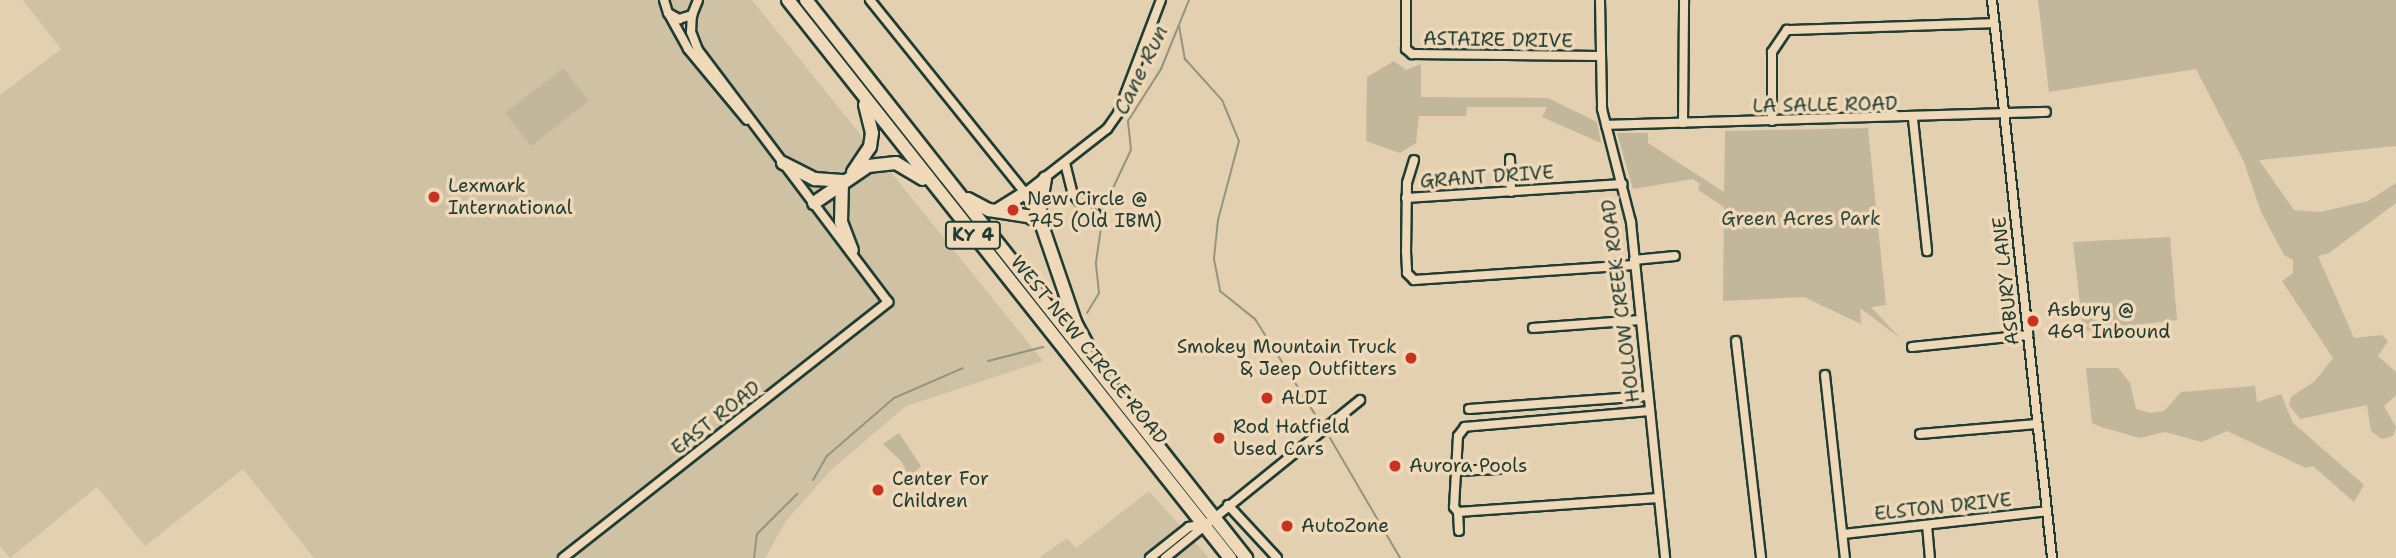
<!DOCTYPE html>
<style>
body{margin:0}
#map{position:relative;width:2396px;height:558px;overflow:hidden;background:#e2d0b0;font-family:"Shantell Sans",sans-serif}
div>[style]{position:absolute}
.built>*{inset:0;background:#cec1a4}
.green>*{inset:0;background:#c2b79b}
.stream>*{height:2px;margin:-1px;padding:0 1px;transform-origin:1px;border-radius:1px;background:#95957f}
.roads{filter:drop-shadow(2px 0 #1f3d34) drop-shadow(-2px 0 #1f3d34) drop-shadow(0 2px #1f3d34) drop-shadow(0 -2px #1f3d34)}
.minor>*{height:8px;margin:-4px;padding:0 4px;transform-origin:4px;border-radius:4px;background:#efd9b8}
.highway>*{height:12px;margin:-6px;padding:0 6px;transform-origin:6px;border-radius:6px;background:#efd9b8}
.dots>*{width:19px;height:19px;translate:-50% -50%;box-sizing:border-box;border:4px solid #efd9b8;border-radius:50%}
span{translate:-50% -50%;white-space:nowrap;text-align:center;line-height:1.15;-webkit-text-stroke:7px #efd9b8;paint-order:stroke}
.shield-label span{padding:2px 5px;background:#efd9b8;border:2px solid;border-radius:5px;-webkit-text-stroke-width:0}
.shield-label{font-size:18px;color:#1f3d34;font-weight:700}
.street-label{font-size:19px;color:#1f3d34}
.poi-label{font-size:19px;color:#1f3d34}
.left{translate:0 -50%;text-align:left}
.right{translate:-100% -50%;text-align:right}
.park-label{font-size:19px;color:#2f493e}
.water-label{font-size:21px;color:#314a3f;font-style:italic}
</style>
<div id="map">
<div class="built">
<i style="clip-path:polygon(23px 0,752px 0,1043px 361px,906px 406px,830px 471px,786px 521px,765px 558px,314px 558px,243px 469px,145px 546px,97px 487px,10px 558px,0 546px,0 95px,61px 49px)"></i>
<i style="clip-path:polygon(1149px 491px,1209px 558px,1039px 558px,1067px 538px,1076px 548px)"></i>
</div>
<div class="green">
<i style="clip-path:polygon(2038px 0,2396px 0,2396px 146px,2259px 160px,2294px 210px,2320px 212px,2368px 201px,2396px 183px,2396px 203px,2329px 253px,2318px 256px,2354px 338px,2382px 335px,2388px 341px,2378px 356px,2396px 372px,2396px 395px,2384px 406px,2396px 427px,2393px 436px,2382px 439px,2371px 431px,2367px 405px,2300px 419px,2289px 405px,2291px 397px,2315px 381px,2333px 358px,2282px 281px,2293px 273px,2293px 260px,2284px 255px,2261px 212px,2244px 162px,2196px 69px,2049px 92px)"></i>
<i style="clip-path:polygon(1394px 61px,1406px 70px,1421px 64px,1421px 97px,1548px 98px,1597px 122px,1601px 143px,1542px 117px,1547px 107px,1467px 107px,1466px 116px,1419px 116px,1416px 143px,1400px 153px,1366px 141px,1367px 77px)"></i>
<i style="clip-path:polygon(563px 68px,589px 101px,531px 146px,505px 113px)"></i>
<i style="clip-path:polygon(1868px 128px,1886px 305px,1871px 307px,1900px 338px,1860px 308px,1861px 324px,1804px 297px,1723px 301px,1724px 207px,1698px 190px,1700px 184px,1693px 179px,1633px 189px,1617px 133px,1648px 133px,1648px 143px,1724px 192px,1725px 131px)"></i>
<i style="clip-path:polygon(2170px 237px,2177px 320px,2083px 331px,2073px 242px)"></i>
<i style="clip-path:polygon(2086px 368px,2118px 368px,2130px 383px,2136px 409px,2150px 413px,2164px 411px,2181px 392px,2255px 386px,2257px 402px,2281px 394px,2293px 423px,2364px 485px,2354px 502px,2313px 466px,2306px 468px,2227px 431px,2202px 442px,2165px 432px,2140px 438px,2101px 427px,2092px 423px)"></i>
<i style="clip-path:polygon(899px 433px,921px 466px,909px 478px,902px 462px,883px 444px)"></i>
</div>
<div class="stream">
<i style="left:1179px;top:26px;width:34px;rotate:80deg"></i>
<i style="left:1185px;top:59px;width:55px;rotate:47.9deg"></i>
<i style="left:1222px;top:100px;width:44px;rotate:67.5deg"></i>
<i style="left:1239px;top:141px;width:82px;rotate:104.9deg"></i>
<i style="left:1218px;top:220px;width:39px;rotate:96deg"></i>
<i style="left:1214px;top:259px;width:33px;rotate:79deg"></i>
<i style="left:1220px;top:291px;width:45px;rotate:38.7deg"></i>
<i style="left:1255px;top:319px;width:118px;rotate:57.8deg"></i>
<i style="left:1087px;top:313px;width:23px;rotate:-59deg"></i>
<i style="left:1099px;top:293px;width:31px;rotate:-96deg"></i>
<i style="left:1096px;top:262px;width:56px;rotate:-81.7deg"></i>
<i style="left:1104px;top:207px;width:63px;rotate:-64.7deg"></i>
<i style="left:1131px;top:150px;width:29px;rotate:-96deg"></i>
<i style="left:1128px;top:121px;width:62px;rotate:-57.6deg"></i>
<i style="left:1161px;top:69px;width:74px;rotate:-67.9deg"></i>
<i style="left:988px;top:361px;width:57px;rotate:-14.3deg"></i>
<i style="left:1330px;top:438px;width:139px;rotate:59.7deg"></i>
<i style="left:813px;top:480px;width:28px;rotate:-60deg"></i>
<i style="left:827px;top:456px;width:89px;rotate:-40.9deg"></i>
<i style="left:894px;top:398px;width:75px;rotate:-23.5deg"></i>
<i style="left:754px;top:558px;width:24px;rotate:-83deg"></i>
<i style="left:757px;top:534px;width:57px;rotate:-45deg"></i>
</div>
<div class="roads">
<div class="minor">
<i style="left:664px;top:0;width:14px;rotate:73deg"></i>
<i style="left:668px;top:13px;width:13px;rotate:29deg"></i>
<i style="left:679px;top:19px;width:14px;rotate:-17deg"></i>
<i style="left:692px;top:15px;width:16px;rotate:-68deg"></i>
<i style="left:870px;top:0;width:248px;rotate:51.2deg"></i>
<i style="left:1025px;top:193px;width:104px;rotate:-38deg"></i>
<i style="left:1107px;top:129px;width:19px;rotate:-55deg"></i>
<i style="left:1118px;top:113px;width:121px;rotate:-69.2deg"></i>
<i style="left:1406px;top:0;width:49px;rotate:90deg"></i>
<i style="left:1406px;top:49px;width:8px;rotate:40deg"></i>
<i style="left:1412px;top:54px;width:187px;rotate:0.6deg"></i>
<i style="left:1600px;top:0;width:109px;rotate:88.9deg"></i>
<i style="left:1602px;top:109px;width:117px;rotate:75.6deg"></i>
<i style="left:1631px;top:222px;width:338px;rotate:84.2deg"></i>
<i style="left:1992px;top:0;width:561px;rotate:83.86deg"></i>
<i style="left:670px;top:16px;width:38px;rotate:61deg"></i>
<i style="left:688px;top:49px;width:92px;rotate:50.3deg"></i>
<i style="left:1913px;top:119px;width:133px;rotate:83.9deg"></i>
<i style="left:1772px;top:121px;width:69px;rotate:-90deg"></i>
<i style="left:1772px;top:52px;width:27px;rotate:-56deg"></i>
<i style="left:1787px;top:30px;width:207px;rotate:-1.9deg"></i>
<i style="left:1683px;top:123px;width:123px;rotate:-89.5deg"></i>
<i style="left:1606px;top:125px;width:440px;rotate:-1.7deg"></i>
<i style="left:1510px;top:159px;width:33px;rotate:88deg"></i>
<i style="left:1414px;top:160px;width:24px;rotate:107deg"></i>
<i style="left:1407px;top:183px;width:68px;rotate:90.8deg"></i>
<i style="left:1406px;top:251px;width:22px;rotate:87deg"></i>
<i style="left:1407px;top:273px;width:10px;rotate:45deg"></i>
<i style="left:1414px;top:280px;width:221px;rotate:-3.9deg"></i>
<i style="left:1065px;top:163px;width:32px;rotate:76deg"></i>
<i style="left:1073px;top:194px;width:23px;rotate:50deg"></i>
<i style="left:1088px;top:212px;width:8px;rotate:14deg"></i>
<i style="left:1406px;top:198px;width:217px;rotate:-3.7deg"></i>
<i style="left:1634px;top:260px;width:41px;rotate:-5.6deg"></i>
<i style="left:1533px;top:328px;width:107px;rotate:-4.3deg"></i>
<i style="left:1736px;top:341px;width:218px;rotate:83.4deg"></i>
<i style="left:1912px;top:347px;width:117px;rotate:-5.9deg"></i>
<i style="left:1825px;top:375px;width:184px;rotate:83.8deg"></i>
<i style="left:1469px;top:409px;width:179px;rotate:-4.2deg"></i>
<i style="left:1650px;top:411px;width:186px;rotate:175.1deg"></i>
<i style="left:1465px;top:427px;width:11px;rotate:128deg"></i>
<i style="left:1458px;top:436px;width:71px;rotate:93.2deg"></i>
<i style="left:1454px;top:507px;width:6px;rotate:51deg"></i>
<i style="left:1458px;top:512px;width:201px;rotate:-4deg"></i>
<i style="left:1920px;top:434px;width:117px;rotate:-4.9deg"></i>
<i style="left:1456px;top:471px;width:43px;rotate:-2.7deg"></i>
<i style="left:1228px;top:505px;width:72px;rotate:47.2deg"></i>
<i style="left:1458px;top:512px;width:19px;rotate:87deg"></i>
<i style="left:1927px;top:525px;width:33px;rotate:85deg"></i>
<i style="left:1843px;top:534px;width:205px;rotate:-6.4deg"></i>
<i style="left:563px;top:558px;width:414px;rotate:-38.2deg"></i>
<i style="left:888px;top:302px;width:316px;rotate:-127deg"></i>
<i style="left:698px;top:50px;width:19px;rotate:-111deg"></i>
<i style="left:691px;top:32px;width:17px;rotate:-87deg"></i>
<i style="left:1150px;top:558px;width:50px;rotate:-38.5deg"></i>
<i style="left:1189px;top:527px;width:14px;rotate:-12deg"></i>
<i style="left:1165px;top:558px;width:251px;rotate:-39deg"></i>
</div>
<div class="highway">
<i style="left:788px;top:0;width:712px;rotate:51.62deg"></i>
<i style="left:806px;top:0;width:711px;rotate:51.74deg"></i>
<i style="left:783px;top:163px;width:36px;rotate:27deg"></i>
<i style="left:815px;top:179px;width:27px;rotate:4deg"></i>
<i style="left:842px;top:181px;width:41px;rotate:91.4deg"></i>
<i style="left:841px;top:222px;width:30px;rotate:69deg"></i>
<i style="left:853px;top:172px;width:30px;rotate:-56deg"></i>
<i style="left:870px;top:147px;width:14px;rotate:-82deg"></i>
<i style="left:872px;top:133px;width:29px;rotate:-104deg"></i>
<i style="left:968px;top:199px;width:24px;rotate:28deg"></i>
<i style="left:989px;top:210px;width:39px;rotate:9deg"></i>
<i style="left:1028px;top:216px;width:17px;rotate:28deg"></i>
<i style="left:814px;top:203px;width:65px;rotate:-34.4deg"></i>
<i style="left:868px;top:166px;width:28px;rotate:-6deg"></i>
<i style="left:896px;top:163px;width:31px;rotate:31deg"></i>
<i style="left:996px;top:211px;width:34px;rotate:-32deg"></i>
<i style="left:1025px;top:193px;width:16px;rotate:50deg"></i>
<i style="left:1035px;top:205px;width:124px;rotate:71.1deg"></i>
<i style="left:1075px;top:322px;width:27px;rotate:62deg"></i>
<i style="left:1039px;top:213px;width:35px;rotate:-80deg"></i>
</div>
</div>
<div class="dots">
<i style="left:434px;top:197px;background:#c8321e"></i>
<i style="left:1013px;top:210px;background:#c8321e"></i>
<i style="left:2033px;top:321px;background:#c8321e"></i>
<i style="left:1411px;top:358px;background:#c8321e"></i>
<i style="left:1267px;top:398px;background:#c8321e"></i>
<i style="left:1219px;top:438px;background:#c8321e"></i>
<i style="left:1395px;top:466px;background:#c8321e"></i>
<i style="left:878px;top:490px;background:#c8321e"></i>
<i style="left:1287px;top:526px;background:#c8321e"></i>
</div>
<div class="shield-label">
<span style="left:973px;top:235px">KY 4</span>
</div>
<div class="street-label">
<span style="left:1498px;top:40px;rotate:1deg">ASTAIRE DRIVE</span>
<span style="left:1825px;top:105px;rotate:-1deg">LA SALLE ROAD</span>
<span style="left:1487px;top:177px;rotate:-4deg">GRANT DRIVE</span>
<span style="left:2006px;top:281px;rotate:-96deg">ASBURY LANE</span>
<span style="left:1621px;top:301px;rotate:-97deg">HOLLOW CREEK ROAD</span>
<span style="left:1089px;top:350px;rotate:51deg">WEST NEW CIRCLE ROAD</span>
<span style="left:716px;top:418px;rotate:-38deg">EAST ROAD</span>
<span style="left:1943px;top:507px;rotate:-6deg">ELSTON DRIVE</span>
</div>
<div class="poi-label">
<span class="left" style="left:448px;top:197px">Lexmark<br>International</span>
<span class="left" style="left:1027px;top:210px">New Circle @<br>745 (Old IBM)</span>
<span class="left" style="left:2047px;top:321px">Asbury @<br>469 Inbound</span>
<span class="right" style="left:1397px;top:358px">Smokey Mountain Truck<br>&amp; Jeep Outfitters</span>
<span class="left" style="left:1281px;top:398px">ALDI</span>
<span class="left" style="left:1233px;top:438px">Rod Hatfield<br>Used Cars</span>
<span class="left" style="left:1409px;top:466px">Aurora Pools</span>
<span class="left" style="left:892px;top:490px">Center For<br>Children</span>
<span class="left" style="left:1301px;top:526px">AutoZone</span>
</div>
<div class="park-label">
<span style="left:1801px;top:219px">Green Acres Park</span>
</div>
<div class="water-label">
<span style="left:1141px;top:70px;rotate:-64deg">Cane Run</span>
</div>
</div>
